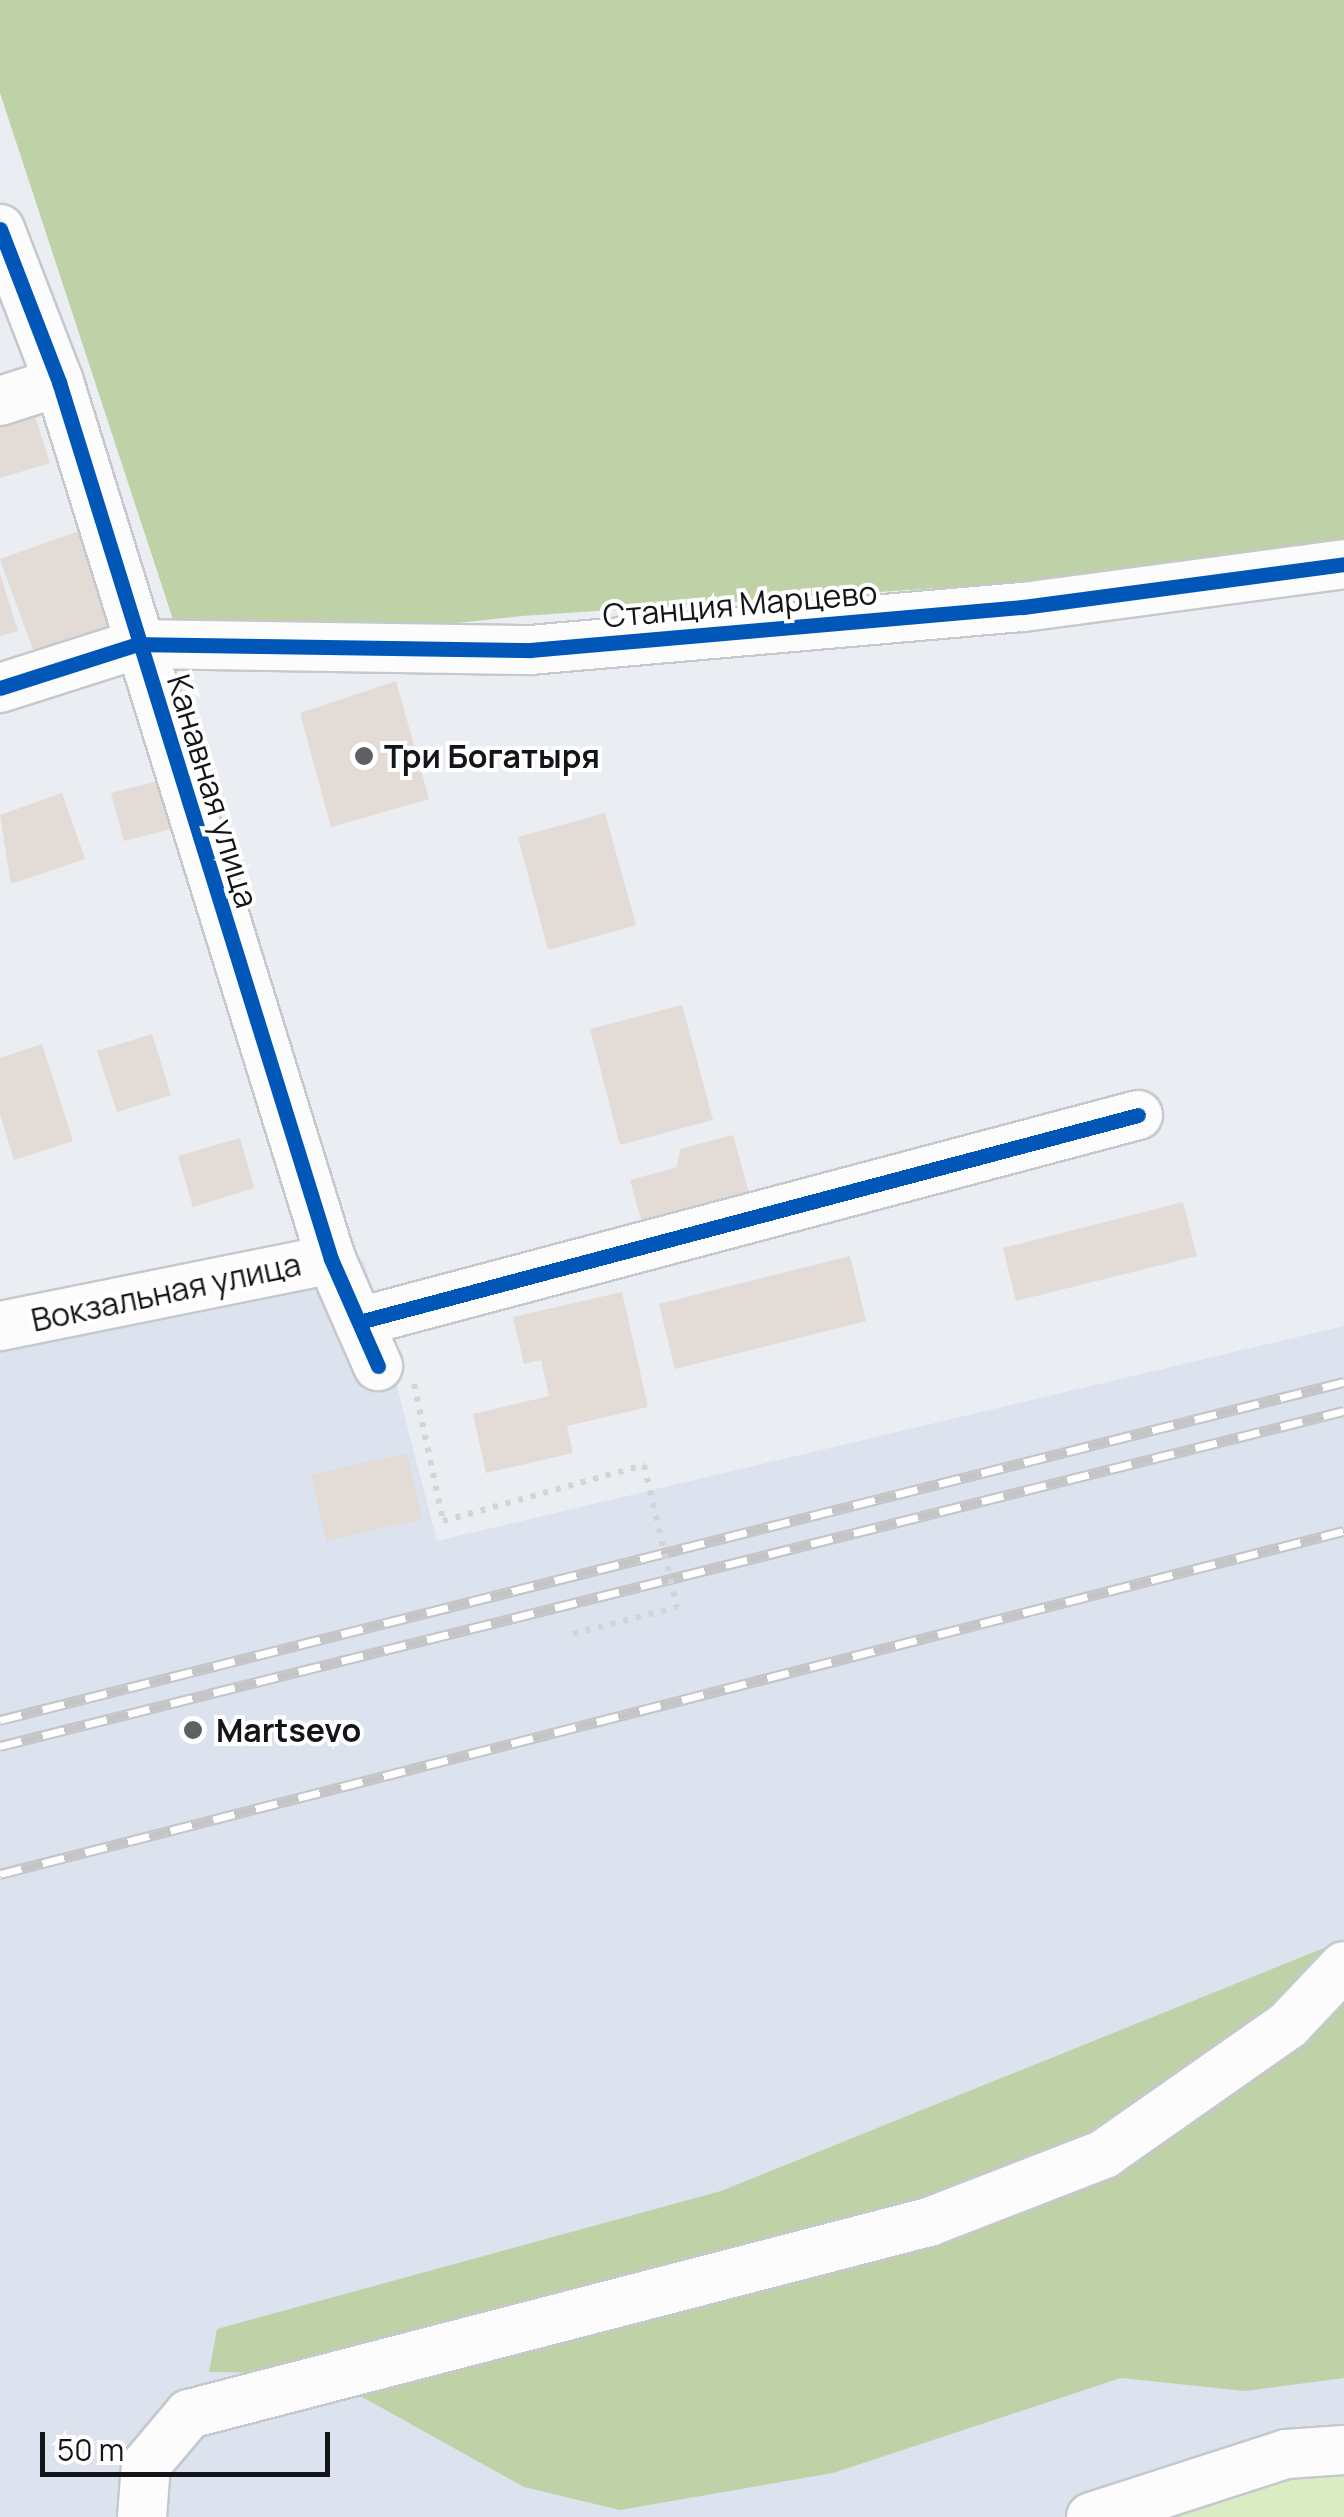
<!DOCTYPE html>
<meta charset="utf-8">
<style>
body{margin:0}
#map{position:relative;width:1344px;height:2517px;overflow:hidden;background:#eaedf2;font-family:Manrope,sans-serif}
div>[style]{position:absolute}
.built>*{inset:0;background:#dce2ee}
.green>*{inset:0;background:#daecc3}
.forest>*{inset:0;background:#bfd2a7}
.building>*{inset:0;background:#e2dbd6}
.path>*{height:6px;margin-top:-3px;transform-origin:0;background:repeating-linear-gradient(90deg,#d3d4d5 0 5px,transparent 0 13px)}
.roads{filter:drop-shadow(2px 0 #c5c8cc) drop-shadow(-2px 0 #c5c8cc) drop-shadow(0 2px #c5c8cc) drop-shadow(0 -2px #c5c8cc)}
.minor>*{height:48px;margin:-24px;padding:0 24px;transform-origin:24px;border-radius:24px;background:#fcfcfd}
.rail>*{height:11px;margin-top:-5.5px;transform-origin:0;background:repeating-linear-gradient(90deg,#fff 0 22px,#c5c5c7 0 44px);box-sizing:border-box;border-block:2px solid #c5c5c7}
.path-bridge>*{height:6px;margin-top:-3px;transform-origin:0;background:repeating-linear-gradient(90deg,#d3d4d5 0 5px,transparent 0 13px)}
.cycleway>*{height:15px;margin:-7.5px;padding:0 7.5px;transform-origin:7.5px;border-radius:7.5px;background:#0057b8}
.dots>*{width:28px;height:28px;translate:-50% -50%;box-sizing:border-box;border:5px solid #fff;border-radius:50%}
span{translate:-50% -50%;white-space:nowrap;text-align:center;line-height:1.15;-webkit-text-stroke:8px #fff;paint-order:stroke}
.street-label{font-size:32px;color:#131518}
.poi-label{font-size:32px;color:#131518;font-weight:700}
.left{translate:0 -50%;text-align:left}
.scale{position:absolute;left:40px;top:2432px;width:290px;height:45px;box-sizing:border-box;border:5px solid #131518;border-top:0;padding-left:12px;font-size:30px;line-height:35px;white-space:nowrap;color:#131518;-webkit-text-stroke:8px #fff;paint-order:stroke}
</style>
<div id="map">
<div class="built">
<i style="clip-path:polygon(364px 1260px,437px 1541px,1344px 1326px,1344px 2442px,1098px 2517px,0 2517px,0 1350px)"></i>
</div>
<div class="green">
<i style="clip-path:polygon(1344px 2456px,1344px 2517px,1129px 2517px)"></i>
</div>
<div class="forest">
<i style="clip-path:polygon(0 0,1344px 0,1344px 542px,1028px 582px,522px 616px,184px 653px,0 93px)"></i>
<i style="clip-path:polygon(1344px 1940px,1344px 2378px,1245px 2391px,1121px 2378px,833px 2473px,620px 2510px,524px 2487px,319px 2373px,209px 2372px,217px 2329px,721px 2191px)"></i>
</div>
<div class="building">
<i style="clip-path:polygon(31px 404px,50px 463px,0 478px,0 414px)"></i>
<i style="clip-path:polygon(79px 531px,116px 635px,38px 664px,0 559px)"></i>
<i style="clip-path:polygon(0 574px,18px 631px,0 636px)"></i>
<i style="clip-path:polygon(396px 681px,429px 799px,331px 827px,300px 713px)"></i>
<i style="clip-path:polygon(166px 779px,179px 827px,124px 841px,111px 793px)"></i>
<i style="clip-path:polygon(62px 793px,85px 859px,11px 884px,0 815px)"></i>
<i style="clip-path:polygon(605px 813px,636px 925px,548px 950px,518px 837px)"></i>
<i style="clip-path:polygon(682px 1005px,713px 1120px,620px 1145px,590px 1029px)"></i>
<i style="clip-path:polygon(152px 1034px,171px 1095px,117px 1112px,97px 1051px)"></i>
<i style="clip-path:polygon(42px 1044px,73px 1141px,14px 1160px,0 1114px,0 1058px)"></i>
<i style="clip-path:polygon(733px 1135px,752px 1204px,645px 1234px,630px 1180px,677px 1167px,680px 1149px)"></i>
<i style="clip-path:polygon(240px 1138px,254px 1188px,193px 1207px,178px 1156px)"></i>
<i style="clip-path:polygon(1183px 1202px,1197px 1256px,1016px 1301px,1003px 1248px)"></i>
<i style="clip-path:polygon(850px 1256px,866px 1321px,675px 1369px,659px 1304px)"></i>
<i style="clip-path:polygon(622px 1292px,648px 1407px,567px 1426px,573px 1453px,486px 1473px,473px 1414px,549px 1396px,541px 1360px,524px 1364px,513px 1317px)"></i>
<i style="clip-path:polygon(407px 1453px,422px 1519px,327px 1541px,311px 1475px)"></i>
</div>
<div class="path">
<i style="left:414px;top:1384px;width:140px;rotate:78deg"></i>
<i style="left:443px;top:1521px;width:209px;rotate:-15.6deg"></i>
<i style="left:573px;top:1634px;width:107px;rotate:-14.6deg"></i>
</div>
<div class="roads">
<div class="minor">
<i style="left:0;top:229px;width:164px;rotate:68.9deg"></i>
<i style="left:59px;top:382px;width:918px;rotate:72.77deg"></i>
<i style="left:331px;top:1259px;width:117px;rotate:66.3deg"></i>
<i style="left:0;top:401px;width:62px;rotate:-17.9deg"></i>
<i style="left:0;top:688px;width:145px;rotate:-17.7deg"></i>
<i style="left:138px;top:644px;width:392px;rotate:0.9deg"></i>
<i style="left:530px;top:650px;width:495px;rotate:-5deg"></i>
<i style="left:1023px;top:607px;width:324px;rotate:-7.6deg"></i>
<i style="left:359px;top:1322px;width:806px;rotate:-14.88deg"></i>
<i style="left:0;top:1326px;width:338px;rotate:-11.4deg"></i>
<i style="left:142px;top:2517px;width:52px;rotate:-85.6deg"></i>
<i style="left:146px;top:2465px;width:67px;rotate:-49.9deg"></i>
<i style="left:189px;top:2414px;width:765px;rotate:-14.55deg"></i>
<i style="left:929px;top:2222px;width:188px;rotate:-21.2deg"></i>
<i style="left:1104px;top:2154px;width:225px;rotate:-35deg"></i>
<i style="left:1288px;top:2025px;width:81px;rotate:-46.5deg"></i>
<i style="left:1091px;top:2517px;width:205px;rotate:-17.9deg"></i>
<i style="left:1286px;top:2454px;width:58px;rotate:-3.9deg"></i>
</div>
</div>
<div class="rail">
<i style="left:0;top:1720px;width:1386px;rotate:-14.12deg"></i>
<i style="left:0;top:1746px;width:1385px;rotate:-14deg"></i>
<i style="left:0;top:1874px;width:1387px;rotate:-14.32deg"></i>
</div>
<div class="path-bridge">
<i style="left:644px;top:1465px;width:146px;rotate:76.9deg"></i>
</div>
<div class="cycleway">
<i style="left:0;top:229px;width:164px;rotate:68.9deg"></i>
<i style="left:59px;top:382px;width:918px;rotate:72.77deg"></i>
<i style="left:331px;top:1259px;width:117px;rotate:66.3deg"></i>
<i style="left:0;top:688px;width:145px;rotate:-17.7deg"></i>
<i style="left:138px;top:644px;width:392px;rotate:0.9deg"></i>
<i style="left:530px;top:650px;width:495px;rotate:-5deg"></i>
<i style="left:1023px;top:607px;width:324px;rotate:-7.6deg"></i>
<i style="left:359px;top:1322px;width:806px;rotate:-14.88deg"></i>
</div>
<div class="dots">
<i style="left:364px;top:756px;background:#5e6164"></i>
<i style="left:193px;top:1730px;background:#5e6164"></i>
</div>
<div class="street-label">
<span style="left:740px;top:604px;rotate:-5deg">Станция Марцево</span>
<span style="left:213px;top:791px;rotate:73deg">Канавная улица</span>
<span style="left:166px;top:1292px;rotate:-12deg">Вокзальная улица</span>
</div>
<div class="poi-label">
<span class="left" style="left:384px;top:756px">Три Богатыря</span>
<span class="left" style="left:216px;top:1730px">Martsevo</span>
</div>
<div class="scale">50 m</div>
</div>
